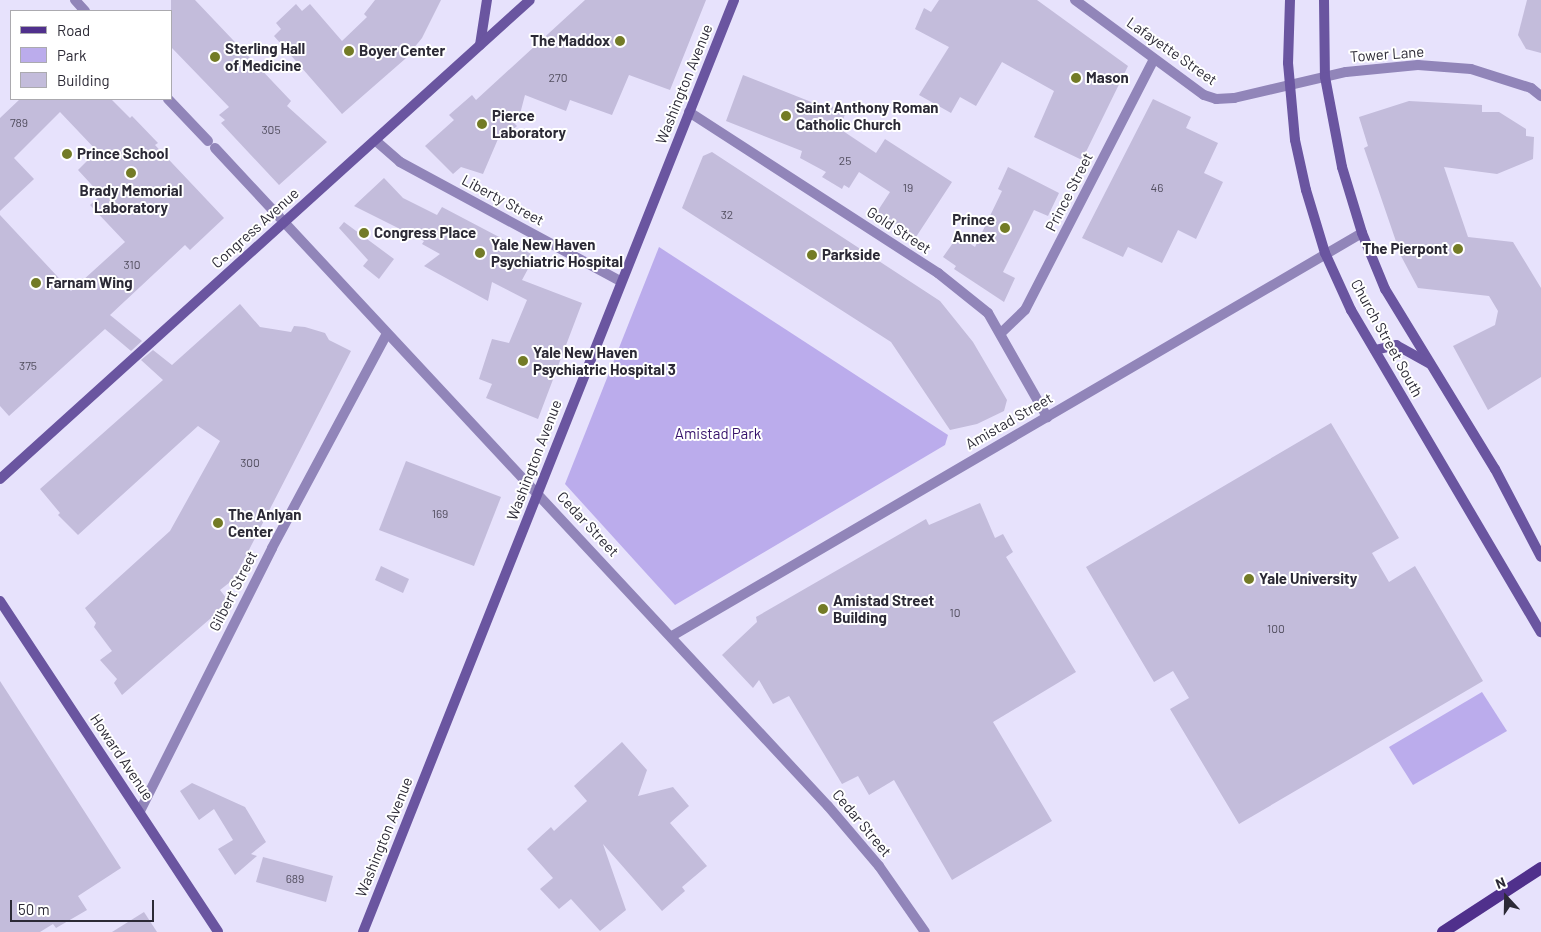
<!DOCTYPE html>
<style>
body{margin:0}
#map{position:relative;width:1541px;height:932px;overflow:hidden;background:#e7e2fc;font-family:Barlow,sans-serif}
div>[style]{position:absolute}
.green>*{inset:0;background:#bbacec}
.building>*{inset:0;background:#c3bcdb}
.minor>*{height:10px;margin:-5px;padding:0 5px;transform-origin:5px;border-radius:5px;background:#9185b9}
.secondary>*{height:10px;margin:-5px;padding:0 5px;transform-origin:5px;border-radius:5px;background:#6a55a0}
.primary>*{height:12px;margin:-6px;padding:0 6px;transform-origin:6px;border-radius:6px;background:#50308c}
.dots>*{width:14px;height:14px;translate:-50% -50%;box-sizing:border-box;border:2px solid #fff;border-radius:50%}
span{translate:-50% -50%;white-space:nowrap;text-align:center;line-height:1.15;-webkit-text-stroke:4px #fff;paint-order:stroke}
.number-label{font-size:12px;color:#524e5f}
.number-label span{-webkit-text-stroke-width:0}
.poi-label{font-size:15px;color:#2c2a36;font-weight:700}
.right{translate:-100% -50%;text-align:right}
.left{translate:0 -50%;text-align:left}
.street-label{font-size:15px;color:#2c2a36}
.park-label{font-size:15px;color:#36126b}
.legend{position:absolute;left:10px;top:10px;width:162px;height:90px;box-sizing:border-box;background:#fff;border:1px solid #abaaaf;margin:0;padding:6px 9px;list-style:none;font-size:15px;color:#2c2a36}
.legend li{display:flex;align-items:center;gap:10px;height:25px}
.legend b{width:25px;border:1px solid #abaaaf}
.north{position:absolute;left:1481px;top:872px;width:50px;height:50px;-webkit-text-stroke:4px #fff;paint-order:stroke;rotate:339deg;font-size:14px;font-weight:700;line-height:20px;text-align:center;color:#2c2a36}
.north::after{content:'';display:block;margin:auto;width:18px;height:22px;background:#2c2a36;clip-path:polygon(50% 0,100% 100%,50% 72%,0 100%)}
.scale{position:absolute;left:10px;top:900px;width:144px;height:22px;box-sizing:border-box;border:2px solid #2c2a36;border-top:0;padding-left:6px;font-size:15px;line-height:18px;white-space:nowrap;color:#2c2a36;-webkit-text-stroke:4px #fff;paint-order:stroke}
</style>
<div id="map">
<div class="green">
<i style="clip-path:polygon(659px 247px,948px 435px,945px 445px,675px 605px,565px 484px)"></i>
<i style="clip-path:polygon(1482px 692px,1507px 731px,1413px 785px,1389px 747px)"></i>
</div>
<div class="building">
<i style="clip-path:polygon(171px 0,195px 0,291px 101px,287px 106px,327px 142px,279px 185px,221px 123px,225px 120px,219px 115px,229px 107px,171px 47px)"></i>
<i style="clip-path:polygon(375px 0,441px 0,422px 38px,405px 59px,342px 114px,274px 36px,281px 29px,276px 23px,296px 4px,302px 11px,310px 4px,342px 41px,367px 17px,364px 14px)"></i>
<i style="clip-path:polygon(585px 0,706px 0,670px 90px,629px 75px,612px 115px,570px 100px,566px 111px,525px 95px,520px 114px,512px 121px,517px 126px,506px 136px,501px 132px,483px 174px,461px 167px,453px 174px,425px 146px,454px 120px,449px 115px,472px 95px,476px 100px)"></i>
<i style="clip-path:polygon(939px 0,1037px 0,1128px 66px,1082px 160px,1034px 137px,1054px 91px,1002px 62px,976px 106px,960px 97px,951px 113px,919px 95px,949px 47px,915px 29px,924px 8px,931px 12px)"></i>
<i style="clip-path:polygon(1527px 0,1541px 0,1541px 53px,1526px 49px,1518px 35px)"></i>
<i style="clip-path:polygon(743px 75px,829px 109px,831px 106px,846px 111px,840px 129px,876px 153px,885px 139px,952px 182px,916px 237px,877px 212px,890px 192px,859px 172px,849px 188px,844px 185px,842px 189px,822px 177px,826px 172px,800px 158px,802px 151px,726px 121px)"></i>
<i style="clip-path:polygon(20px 99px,111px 99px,130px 118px,132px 116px,158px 143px,155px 145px,224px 218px,190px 250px,185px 245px,110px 315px,142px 341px,131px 351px,105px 329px,9px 416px,0 406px,0 215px,71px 291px,125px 242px,90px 205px,101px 195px,78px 170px,97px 151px,60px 112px,14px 158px,34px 179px,0 211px,0 118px)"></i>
<i style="clip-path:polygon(1153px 99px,1191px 117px,1186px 128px,1218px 143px,1204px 173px,1223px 182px,1196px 239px,1178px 230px,1162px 263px,1128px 247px,1123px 257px,1082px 238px)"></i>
<i style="clip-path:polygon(1409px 101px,1482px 105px,1482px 112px,1499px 112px,1526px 129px,1526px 136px,1534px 137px,1533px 159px,1497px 174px,1444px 167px,1468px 237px,1513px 242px,1541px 288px,1541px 377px,1488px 410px,1453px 346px,1495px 325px,1498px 311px,1489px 296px,1418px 288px,1401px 256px,1364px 148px,1368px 146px,1359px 117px)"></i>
<i style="clip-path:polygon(712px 152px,940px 301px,973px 342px,1007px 400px,1004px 411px,977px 424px,950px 430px,891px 342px,682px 208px,703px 156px)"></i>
<i style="clip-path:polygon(1008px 167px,1059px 193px,1048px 216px,1034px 210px,1003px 272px,1015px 278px,1004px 302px,954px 269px,956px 266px,943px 257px,955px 240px,960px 243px,963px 239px,975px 247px,1002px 191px,998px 189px)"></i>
<i style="clip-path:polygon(384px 178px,403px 198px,437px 215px,442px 207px,535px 256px,522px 280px,582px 303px,538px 419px,486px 398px,492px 384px,479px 379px,492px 339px,509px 343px,527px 300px,492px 282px,488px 301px,424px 266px,440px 254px,422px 244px,424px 241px,354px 206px)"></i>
<i style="clip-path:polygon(344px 222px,394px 259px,379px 279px,363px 266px,368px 260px,339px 228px)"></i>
<i style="clip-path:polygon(240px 304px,260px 327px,291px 332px,294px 326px,305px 327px,325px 333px,329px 340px,351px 351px,234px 579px,220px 590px,227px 599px,216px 621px,211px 618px,122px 695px,114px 683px,117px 679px,100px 660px,112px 651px,94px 627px,96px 623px,85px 608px,170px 531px,220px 441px,198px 426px,78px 535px,58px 515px,60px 513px,40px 489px,163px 380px,141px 360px,153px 350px,172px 365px)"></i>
<i style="clip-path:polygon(1331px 423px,1399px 538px,1372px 553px,1389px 582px,1415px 566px,1483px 681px,1239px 824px,1170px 709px,1189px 698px,1173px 671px,1154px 682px,1086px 567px)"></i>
<i style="clip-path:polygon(406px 461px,501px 497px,474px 566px,379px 530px)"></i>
<i style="clip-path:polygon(980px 503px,995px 538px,1003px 534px,1013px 552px,1006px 557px,1076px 672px,993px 722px,1052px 821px,952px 880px,894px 780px,869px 795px,858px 776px,842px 784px,789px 696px,773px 704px,759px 680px,753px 688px,722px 655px,757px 622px,756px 617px,926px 519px,929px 525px)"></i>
<i style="clip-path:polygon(381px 566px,409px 579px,403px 593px,375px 580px)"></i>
<i style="clip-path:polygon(0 681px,121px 868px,78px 896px,87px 910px,56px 928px,53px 924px,40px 932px,0 932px)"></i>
<i style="clip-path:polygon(622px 742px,647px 770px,638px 796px,673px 787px,689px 806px,670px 823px,707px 866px,682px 887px,685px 891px,662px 911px,603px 844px,626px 910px,600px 931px,571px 899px,559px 909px,540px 889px,553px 878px,527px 849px,551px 827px,554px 831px,587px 801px,574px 786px)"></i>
<i style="clip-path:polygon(192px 783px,245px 807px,266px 842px,251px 854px,257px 856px,235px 875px,218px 849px,233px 840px,214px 809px,199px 820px,180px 791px)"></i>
<i style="clip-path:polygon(263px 857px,333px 876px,326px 902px,256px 882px)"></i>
<i style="clip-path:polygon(144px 912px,157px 932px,112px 932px)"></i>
</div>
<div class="minor">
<i style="left:75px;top:0;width:15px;rotate:48deg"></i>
<i style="left:1075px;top:0;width:160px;rotate:36.4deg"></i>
<i style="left:1204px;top:95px;width:13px;rotate:18deg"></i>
<i style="left:1216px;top:99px;width:18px;rotate:-3deg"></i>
<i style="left:1234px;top:98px;width:115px;rotate:-13.1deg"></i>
<i style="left:1346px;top:72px;width:72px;rotate:-5.6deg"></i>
<i style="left:1418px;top:65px;width:53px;rotate:4.3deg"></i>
<i style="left:1471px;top:69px;width:63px;rotate:17.6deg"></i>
<i style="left:1531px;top:88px;width:13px;rotate:39deg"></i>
<i style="left:168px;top:99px;width:58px;rotate:46.4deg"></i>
<i style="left:689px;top:112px;width:297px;rotate:32.9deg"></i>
<i style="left:938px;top:273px;width:64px;rotate:38.7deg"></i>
<i style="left:988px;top:313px;width:120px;rotate:60.4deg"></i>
<i style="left:376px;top:141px;width:32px;rotate:41deg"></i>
<i style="left:400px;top:162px;width:250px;rotate:28.4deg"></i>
<i style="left:215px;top:148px;width:899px;rotate:47.03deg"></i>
<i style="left:828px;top:806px;width:79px;rotate:49.6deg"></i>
<i style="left:879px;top:866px;width:80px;rotate:55.1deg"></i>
<i style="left:1001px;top:333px;width:33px;rotate:-44deg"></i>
<i style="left:1025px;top:310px;width:282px;rotate:-62.8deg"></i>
<i style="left:672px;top:636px;width:799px;rotate:-30.29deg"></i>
<i style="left:140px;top:811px;width:294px;rotate:-63.3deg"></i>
<i style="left:272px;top:548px;width:242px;rotate:-61.8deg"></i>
</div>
<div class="secondary">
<i style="left:1290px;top:0;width:63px;rotate:91.8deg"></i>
<i style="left:1288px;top:63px;width:77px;rotate:84.8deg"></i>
<i style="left:1295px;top:140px;width:51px;rotate:77.6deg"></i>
<i style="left:1306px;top:190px;width:66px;rotate:73.2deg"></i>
<i style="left:1325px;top:253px;width:63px;rotate:65.5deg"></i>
<i style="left:1351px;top:310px;width:374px;rotate:59.5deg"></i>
<i style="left:1324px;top:0;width:77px;rotate:89.3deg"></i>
<i style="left:1325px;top:77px;width:92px;rotate:79.3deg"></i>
<i style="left:1342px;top:167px;width:69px;rotate:73.1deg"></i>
<i style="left:1362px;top:233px;width:61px;rotate:67.7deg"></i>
<i style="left:1385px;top:289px;width:211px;rotate:58.6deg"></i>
<i style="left:1495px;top:469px;width:99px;rotate:62.4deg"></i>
<i style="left:480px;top:45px;width:46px;rotate:-81.2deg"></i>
<i style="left:1375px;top:350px;width:22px;rotate:-13deg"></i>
<i style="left:1396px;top:345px;width:38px;rotate:29deg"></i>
<i style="left:0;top:479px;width:714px;rotate:-42.11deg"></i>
<i style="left:0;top:601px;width:396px;rotate:56.6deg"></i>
<i style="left:363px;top:932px;width:1003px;rotate:-68.29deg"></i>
</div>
<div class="primary">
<i style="left:1443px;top:932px;width:117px;rotate:-33.1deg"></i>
</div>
<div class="dots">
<i style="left:620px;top:41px;background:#737b26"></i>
<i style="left:349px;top:51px;background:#737b26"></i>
<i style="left:215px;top:57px;background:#737b26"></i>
<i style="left:1076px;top:78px;background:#737b26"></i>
<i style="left:786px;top:116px;background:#737b26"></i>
<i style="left:482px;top:124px;background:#737b26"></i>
<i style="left:67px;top:154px;background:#737b26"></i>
<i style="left:131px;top:173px;background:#737b26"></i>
<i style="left:1005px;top:228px;background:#737b26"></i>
<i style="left:364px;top:233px;background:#737b26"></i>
<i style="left:1458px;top:249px;background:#737b26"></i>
<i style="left:480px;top:253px;background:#737b26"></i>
<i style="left:812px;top:255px;background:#737b26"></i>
<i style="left:36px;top:283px;background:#737b26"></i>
<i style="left:523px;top:361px;background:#737b26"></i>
<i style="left:218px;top:523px;background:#737b26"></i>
<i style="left:1249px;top:579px;background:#737b26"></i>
<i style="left:823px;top:609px;background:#737b26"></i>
</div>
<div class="number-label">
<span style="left:558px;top:78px">270</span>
<span style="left:19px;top:123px">789</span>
<span style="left:271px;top:130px">305</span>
<span style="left:845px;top:161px">25</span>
<span style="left:908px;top:188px">19</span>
<span style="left:1157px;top:188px">46</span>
<span style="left:727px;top:215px">32</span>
<span style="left:132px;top:265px">310</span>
<span style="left:28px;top:366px">375</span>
<span style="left:250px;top:463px">300</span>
<span style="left:440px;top:514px">169</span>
<span style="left:955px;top:613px">10</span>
<span style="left:1276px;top:629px">100</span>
<span style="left:295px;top:879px">689</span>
</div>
<div class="poi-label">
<span class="right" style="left:610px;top:41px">The Maddox</span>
<span class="left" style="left:225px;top:57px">Sterling Hall<br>of Medicine</span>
<span class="left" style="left:359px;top:51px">Boyer Center</span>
<span class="left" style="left:1086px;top:78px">Mason</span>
<span class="left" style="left:796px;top:116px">Saint Anthony Roman<br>Catholic Church</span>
<span class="left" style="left:492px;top:124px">Pierce<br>Laboratory</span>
<span class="left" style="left:77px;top:154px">Prince School</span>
<span style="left:131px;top:199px">Brady Memorial<br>Laboratory</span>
<span class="right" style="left:995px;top:228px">Prince<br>Annex</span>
<span class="left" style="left:374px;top:233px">Congress Place</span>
<span class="left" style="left:491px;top:253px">Yale New Haven<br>Psychiatric Hospital</span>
<span class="right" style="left:1448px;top:249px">The Pierpont</span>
<span class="left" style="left:822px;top:255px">Parkside</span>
<span class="left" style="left:46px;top:283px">Farnam Wing</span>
<span class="left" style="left:533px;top:361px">Yale New Haven<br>Psychiatric Hospital 3</span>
<span class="left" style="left:228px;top:523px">The Anlyan<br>Center</span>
<span class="left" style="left:1259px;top:579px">Yale University</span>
<span class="left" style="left:833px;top:609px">Amistad Street<br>Building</span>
</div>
<div class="street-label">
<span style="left:1172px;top:51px;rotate:35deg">Lafayette Street</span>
<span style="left:1387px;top:54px;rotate:-4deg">Tower Lane</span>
<span style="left:684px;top:84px;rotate:-68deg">Washington Avenue</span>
<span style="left:1069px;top:192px;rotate:-63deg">Prince Street</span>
<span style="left:503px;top:200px;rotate:28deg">Liberty Street</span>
<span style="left:255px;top:228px;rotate:-42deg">Congress Avenue</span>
<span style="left:899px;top:230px;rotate:33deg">Gold Street</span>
<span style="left:1387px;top:338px;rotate:61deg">Church Street South</span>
<span style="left:1009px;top:421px;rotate:-30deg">Amistad Street</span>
<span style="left:534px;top:460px;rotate:-69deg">Washington Avenue</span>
<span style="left:588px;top:524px;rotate:47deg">Cedar Street</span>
<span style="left:233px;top:591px;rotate:-63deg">Gilbert Street</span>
<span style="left:122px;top:757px;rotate:56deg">Howard Avenue</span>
<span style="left:862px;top:823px;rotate:50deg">Cedar Street</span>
<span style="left:384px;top:837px;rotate:-68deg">Washington Avenue</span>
</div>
<div class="park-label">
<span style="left:718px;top:434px">Amistad Park</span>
</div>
<ul class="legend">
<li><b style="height:6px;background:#50308c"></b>Road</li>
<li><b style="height:14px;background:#bbacec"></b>Park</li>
<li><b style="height:14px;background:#c3bcdb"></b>Building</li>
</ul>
<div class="north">N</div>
<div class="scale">50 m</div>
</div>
